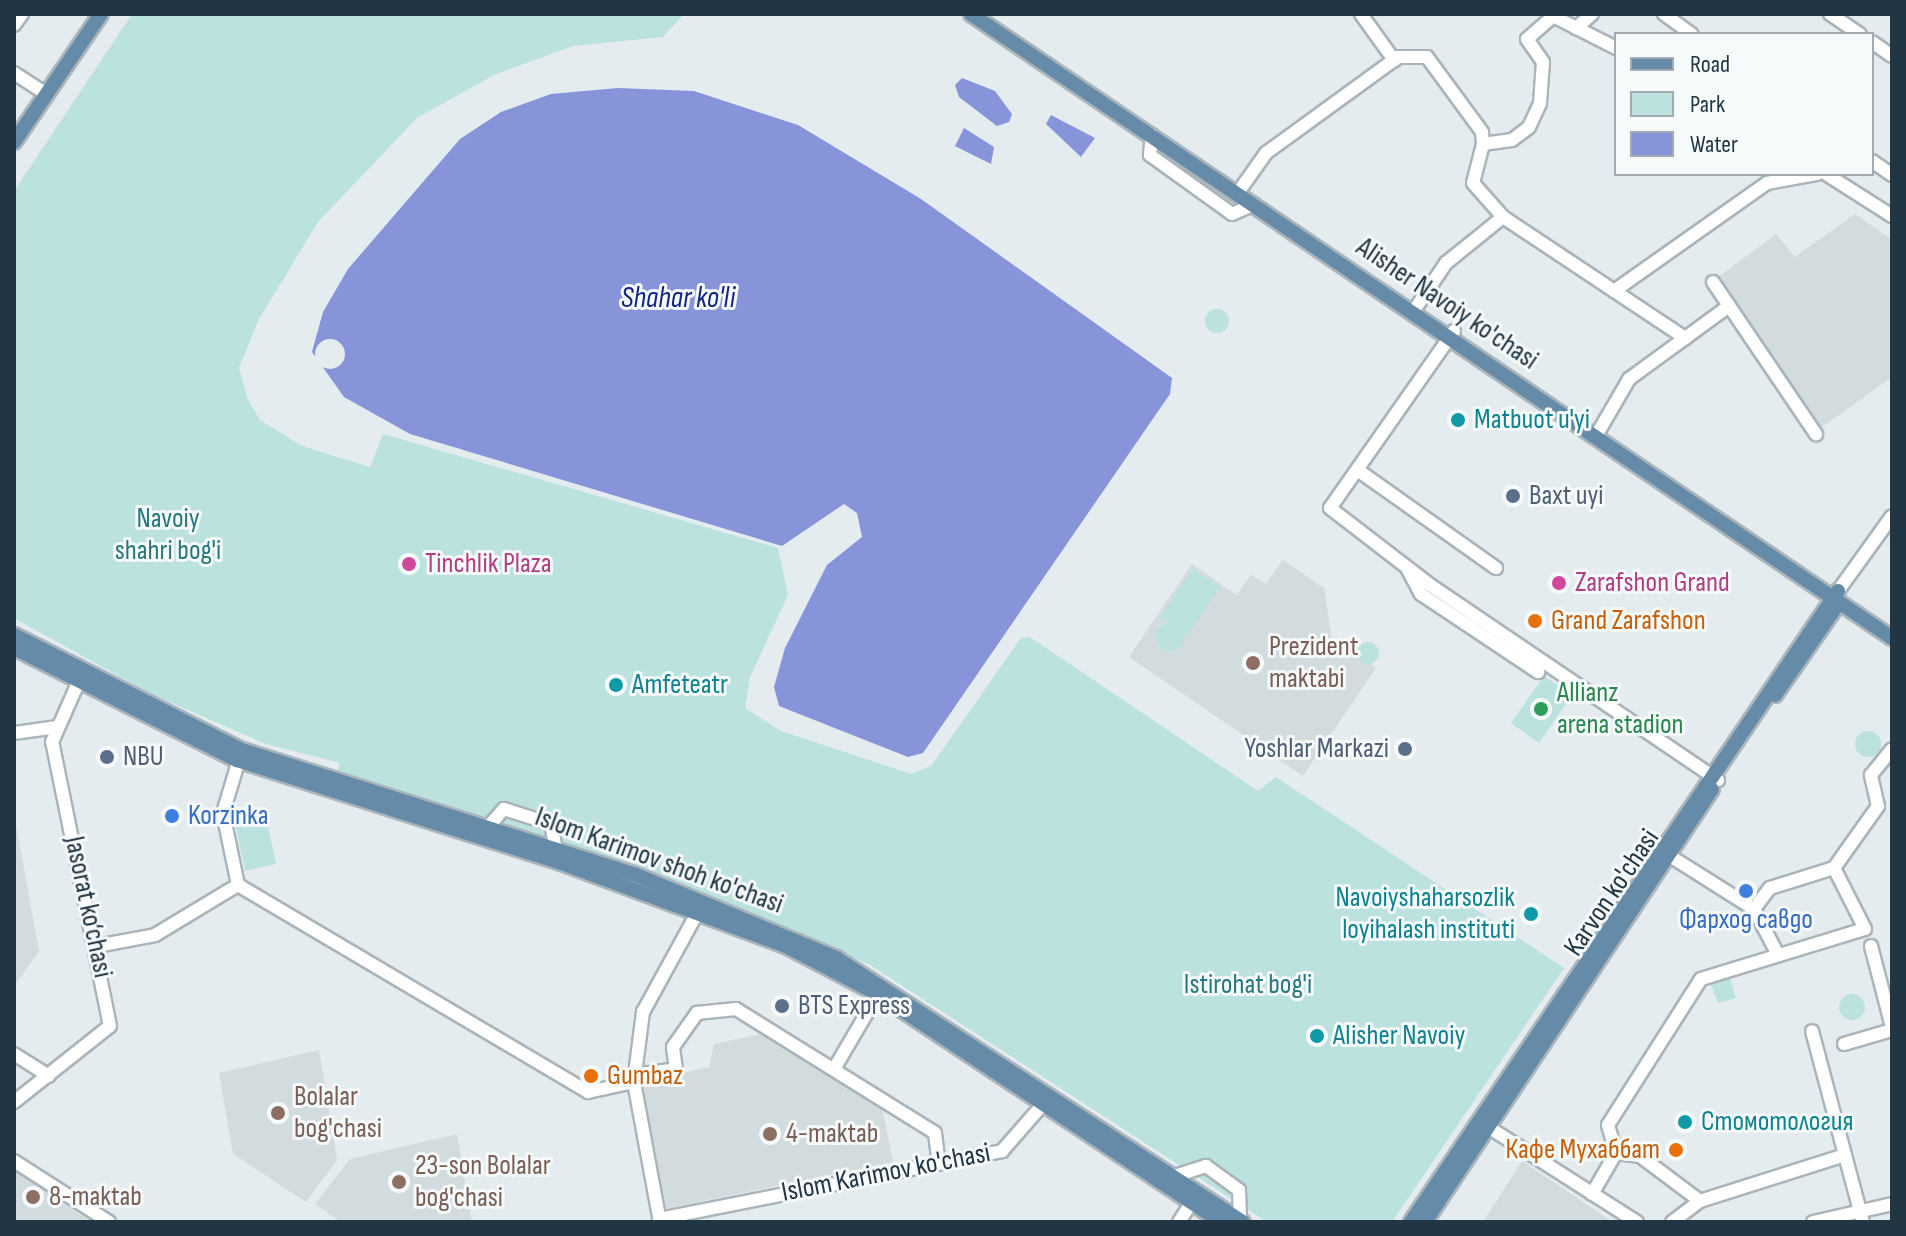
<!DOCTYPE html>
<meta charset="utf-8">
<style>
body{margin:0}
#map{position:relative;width:1906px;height:1236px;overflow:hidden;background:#e4ecef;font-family:"Sofia Sans Condensed",sans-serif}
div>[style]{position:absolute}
.built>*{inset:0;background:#d2dcdf}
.green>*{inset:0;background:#bce2e0}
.round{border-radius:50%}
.water>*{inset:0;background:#8894d9}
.pier>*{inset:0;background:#e4ecef}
.roads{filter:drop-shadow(2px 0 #aab5bb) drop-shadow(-2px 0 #aab5bb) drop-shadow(0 2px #aab5bb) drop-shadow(0 -2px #aab5bb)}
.minor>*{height:12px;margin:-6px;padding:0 6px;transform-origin:6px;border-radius:6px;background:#fff}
.major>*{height:14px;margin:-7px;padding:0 7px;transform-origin:7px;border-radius:7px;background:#658ba9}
.dots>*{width:22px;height:22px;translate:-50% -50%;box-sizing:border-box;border:4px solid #f6fafb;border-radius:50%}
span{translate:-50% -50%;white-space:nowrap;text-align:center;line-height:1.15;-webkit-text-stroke:6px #f6fafb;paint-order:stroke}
.street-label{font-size:28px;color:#213543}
.culture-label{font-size:28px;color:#0d838f}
.left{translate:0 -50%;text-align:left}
.right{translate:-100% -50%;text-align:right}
.service-label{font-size:28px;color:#4e5e75}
.park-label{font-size:28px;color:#27787e}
.hotel-label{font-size:28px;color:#b23c85}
.food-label{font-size:28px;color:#c56008}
.education-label{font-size:28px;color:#785e54}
.leisure-label{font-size:28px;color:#27864d}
.shop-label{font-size:28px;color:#366cbe}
.water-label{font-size:30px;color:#152586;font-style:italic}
.frame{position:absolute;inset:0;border:16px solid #213543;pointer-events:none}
.legend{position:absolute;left:1614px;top:32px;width:260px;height:144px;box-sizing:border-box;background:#f6fafb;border:2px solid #a1abb1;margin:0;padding:10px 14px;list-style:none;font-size:24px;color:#213543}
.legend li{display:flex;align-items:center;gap:16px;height:40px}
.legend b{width:40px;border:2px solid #a1abb1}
</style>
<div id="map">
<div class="built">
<i style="clip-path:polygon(1855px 214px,1892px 240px,1892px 377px,1819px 429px,1717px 278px,1776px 234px,1795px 257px)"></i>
<i style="clip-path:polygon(1283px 560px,1324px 588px,1332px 639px,1376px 668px,1303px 776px,1129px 657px,1192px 564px,1236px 595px,1251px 575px,1266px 584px)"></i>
<i style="clip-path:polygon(14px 814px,39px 951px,14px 986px)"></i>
<i style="clip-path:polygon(767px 1033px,882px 1106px,893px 1162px,664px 1209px,643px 1082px,709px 1067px,714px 1044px)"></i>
<i style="clip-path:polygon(319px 1050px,337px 1160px,306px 1202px,233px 1154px,219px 1073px)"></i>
<i style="clip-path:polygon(457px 1134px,472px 1222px,341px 1222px,315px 1204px,350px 1159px)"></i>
<i style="clip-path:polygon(1522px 1161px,1613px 1222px,1483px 1222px)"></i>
<i style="clip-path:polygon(14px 1171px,91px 1222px,14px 1222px)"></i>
</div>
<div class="green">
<i style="clip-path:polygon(132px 14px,684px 14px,663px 37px,573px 46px,494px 75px,417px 118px,318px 222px,259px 319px,239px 368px,248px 400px,260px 420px,302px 446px,370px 467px,383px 434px,778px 548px,788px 595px,750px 677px,745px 708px,781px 731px,911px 774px,931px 766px,1021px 638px,1030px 637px,1258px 791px,1276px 777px,1564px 968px,1392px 1222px,1267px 1222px,870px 965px,673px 880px,336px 777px,340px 763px,266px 744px,149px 693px,14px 618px,14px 191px)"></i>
<i class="round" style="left:1205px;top:309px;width:24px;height:24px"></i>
<i style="clip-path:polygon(1193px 569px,1220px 587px,1188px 635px,1160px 617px)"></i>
<i class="round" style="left:1156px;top:623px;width:28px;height:28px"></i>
<i class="round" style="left:1357px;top:642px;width:22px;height:22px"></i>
<i style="clip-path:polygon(1544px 676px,1572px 695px,1539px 743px,1511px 723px)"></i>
<i class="round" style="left:1855px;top:731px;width:26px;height:26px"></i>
<i style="clip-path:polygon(266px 817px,276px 864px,245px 871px,235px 824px)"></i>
<i style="clip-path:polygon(1729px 976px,1736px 998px,1718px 1003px,1710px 981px)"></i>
<i class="round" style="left:1839px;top:994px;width:26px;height:26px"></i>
</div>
<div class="water">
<i style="clip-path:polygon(962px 78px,995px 91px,1012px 114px,1009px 122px,997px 126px,959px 97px,955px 85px)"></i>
<i style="clip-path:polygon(618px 88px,694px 91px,798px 125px,921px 199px,1172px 378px,1170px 394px,923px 753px,908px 757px,779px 706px,774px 687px,785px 648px,827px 565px,862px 537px,857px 513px,844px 504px,782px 546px,410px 434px,344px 397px,312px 352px,323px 312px,348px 269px,460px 139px,501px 112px,551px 94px)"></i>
<i style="clip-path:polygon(1051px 115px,1095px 138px,1081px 157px,1046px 124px)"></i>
<i style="clip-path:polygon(964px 128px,994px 147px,991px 164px,955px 146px)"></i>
</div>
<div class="pier">
<i class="round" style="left:315px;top:339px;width:30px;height:30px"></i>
</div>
<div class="roads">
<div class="minor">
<i style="left:1361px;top:14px;width:57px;rotate:54.3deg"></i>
<i style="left:1664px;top:14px;width:34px;rotate:36deg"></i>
<i style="left:1830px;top:14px;width:36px;rotate:34deg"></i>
<i style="left:14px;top:25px;width:14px;rotate:-54deg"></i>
<i style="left:1576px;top:28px;width:21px;rotate:-41deg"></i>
<i style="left:1872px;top:42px;width:24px;rotate:35deg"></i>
<i style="left:14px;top:73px;width:38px;rotate:33deg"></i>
<i style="left:1152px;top:135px;width:20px;rotate:96deg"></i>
<i style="left:1150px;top:155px;width:101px;rotate:35.7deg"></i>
<i style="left:1232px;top:214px;width:24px;rotate:-24deg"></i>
<i style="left:1872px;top:161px;width:24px;rotate:35deg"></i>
<i style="left:1826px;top:174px;width:78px;rotate:32.5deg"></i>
<i style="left:1242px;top:187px;width:42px;rotate:-54.8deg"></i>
<i style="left:1266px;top:153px;width:163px;rotate:-36deg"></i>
<i style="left:1398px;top:57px;width:29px"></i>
<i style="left:1427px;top:57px;width:93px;rotate:53.7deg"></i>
<i style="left:1482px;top:132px;width:12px;rotate:85deg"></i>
<i style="left:1483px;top:144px;width:29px;rotate:-8deg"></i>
<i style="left:1512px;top:140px;width:21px;rotate:-37deg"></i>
<i style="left:1529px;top:127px;width:26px;rotate:-65deg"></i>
<i style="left:1540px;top:103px;width:41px;rotate:-85.8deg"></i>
<i style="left:1543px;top:62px;width:28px;rotate:-125deg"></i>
<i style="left:1527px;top:39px;width:35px;rotate:-41deg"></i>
<i style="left:1553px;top:16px;width:71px;rotate:26.9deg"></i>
<i style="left:1503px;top:217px;width:219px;rotate:33.6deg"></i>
<i style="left:1713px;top:282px;width:184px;rotate:55.9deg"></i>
<i style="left:1614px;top:291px;width:187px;rotate:-35.2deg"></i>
<i style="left:1767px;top:183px;width:51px;rotate:-10.2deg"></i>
<i style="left:1417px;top:306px;width:52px;rotate:-56deg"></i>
<i style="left:1446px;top:263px;width:73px;rotate:-38.9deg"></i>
<i style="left:1503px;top:217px;width:45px;rotate:-131.4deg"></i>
<i style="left:1473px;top:183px;width:40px;rotate:-75.6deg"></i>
<i style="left:1454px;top:331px;width:216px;rotate:125deg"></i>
<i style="left:1330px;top:508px;width:126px;rotate:37.6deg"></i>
<i style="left:1430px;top:585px;width:348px;rotate:34.1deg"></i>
<i style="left:1596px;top:436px;width:66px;rotate:-59.9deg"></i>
<i style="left:1629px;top:379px;width:124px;rotate:-36.1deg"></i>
<i style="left:1359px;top:471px;width:168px;rotate:35.3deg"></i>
<i style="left:1407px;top:568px;width:30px;rotate:62deg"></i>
<i style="left:1421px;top:594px;width:141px;rotate:33.7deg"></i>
<i style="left:1838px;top:591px;width:92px;rotate:-54.2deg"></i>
<i style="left:14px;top:733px;width:43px;rotate:-7.9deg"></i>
<i style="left:241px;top:753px;width:63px;rotate:106.7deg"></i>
<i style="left:223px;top:813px;width:74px;rotate:78.2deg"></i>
<i style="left:238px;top:885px;width:407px;rotate:30.6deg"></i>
<i style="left:588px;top:1092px;width:47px;rotate:-12.3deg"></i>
<i style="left:634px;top:1082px;width:71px;rotate:-82.7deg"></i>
<i style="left:643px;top:1012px;width:121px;rotate:-61.3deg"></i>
<i style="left:482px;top:834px;width:33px;rotate:-49deg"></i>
<i style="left:504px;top:809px;width:49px;rotate:17.7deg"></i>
<i style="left:551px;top:824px;width:36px;rotate:79deg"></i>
<i style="left:1662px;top:851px;width:109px;rotate:32.2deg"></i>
<i style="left:1754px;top:909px;width:52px;rotate:62.4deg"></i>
<i style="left:1754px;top:909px;width:26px;rotate:-53deg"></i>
<i style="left:1770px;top:888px;width:67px;rotate:-17.4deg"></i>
<i style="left:1834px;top:868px;width:76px;rotate:-54.6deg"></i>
<i style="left:1878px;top:806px;width:32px;rotate:-103deg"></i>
<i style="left:1871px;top:775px;width:33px;rotate:-51deg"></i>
<i style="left:97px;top:946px;width:59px;rotate:-10.7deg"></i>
<i style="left:155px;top:935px;width:97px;rotate:-31.1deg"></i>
<i style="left:1871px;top:946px;width:84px;rotate:75.5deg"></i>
<i style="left:1844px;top:1044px;width:50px;rotate:-16.3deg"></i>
<i style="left:14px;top:1054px;width:41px;rotate:32.2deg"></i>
<i style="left:834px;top:1069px;width:87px;rotate:-59.6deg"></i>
<i style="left:634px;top:1075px;width:42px;rotate:-8.1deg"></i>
<i style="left:676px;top:1069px;width:22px;rotate:-98deg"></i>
<i style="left:673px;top:1047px;width:42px;rotate:-54.8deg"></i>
<i style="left:697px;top:1013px;width:39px;rotate:-6deg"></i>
<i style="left:736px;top:1009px;width:234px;rotate:31.9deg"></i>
<i style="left:935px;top:1133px;width:31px;rotate:83deg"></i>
<i style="left:634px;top:1082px;width:142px;rotate:79.5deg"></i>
<i style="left:14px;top:1102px;width:122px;rotate:-38.4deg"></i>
<i style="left:110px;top:1026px;width:290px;rotate:-101.5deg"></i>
<i style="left:52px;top:742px;width:74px;rotate:-66.2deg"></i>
<i style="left:1482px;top:1123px;width:184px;rotate:32.6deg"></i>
<i style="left:1616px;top:1153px;width:24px;rotate:7deg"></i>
<i style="left:1640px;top:1156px;width:75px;rotate:36.9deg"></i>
<i style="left:1845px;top:1155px;width:69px;rotate:75deg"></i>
<i style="left:14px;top:1161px;width:113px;rotate:32.7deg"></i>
<i style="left:1175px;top:1176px;width:33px;rotate:-18deg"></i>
<i style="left:1206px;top:1166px;width:41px;rotate:36deg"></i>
<i style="left:1239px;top:1190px;width:32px;rotate:88deg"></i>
<i style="left:1592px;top:1194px;width:48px;rotate:-59.7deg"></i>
<i style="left:1616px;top:1153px;width:29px;rotate:-106deg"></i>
<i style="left:1608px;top:1125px;width:173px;rotate:-57.5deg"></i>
<i style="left:1701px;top:979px;width:171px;rotate:-17deg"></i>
<i style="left:1865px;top:929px;width:68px;rotate:-116.9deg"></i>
<i style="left:659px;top:1219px;width:350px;rotate:-11.2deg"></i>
<i style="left:1002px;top:1151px;width:64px;rotate:-48.8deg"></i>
<i style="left:1179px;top:1222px;width:24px;rotate:-57deg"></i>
<i style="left:1672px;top:1222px;width:35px;rotate:-37deg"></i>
<i style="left:1700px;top:1201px;width:152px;rotate:-17.6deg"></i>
<i style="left:1845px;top:1155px;width:128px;rotate:-104.9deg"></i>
<i style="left:1813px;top:1222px;width:81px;rotate:-12.8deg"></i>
</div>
<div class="major">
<i style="left:971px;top:14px;width:1112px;rotate:34.12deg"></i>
<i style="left:14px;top:142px;width:155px;rotate:-55.8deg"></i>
<i style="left:14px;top:635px;width:255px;rotate:26.8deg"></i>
<i style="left:242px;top:750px;width:413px;rotate:17.6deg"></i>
<i style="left:636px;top:875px;width:217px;rotate:22.5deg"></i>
<i style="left:836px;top:958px;width:485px;rotate:33deg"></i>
<i style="left:14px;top:648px;width:250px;rotate:26.7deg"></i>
<i style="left:237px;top:760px;width:338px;rotate:17.6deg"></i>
<i style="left:559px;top:862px;width:242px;rotate:20.3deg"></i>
<i style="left:786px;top:946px;width:104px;rotate:27.6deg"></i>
<i style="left:878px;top:994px;width:412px;rotate:33.6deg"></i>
<i style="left:1775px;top:695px;width:107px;rotate:-55.3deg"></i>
<i style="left:1411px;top:1222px;width:762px;rotate:-55.91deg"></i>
<i style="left:1425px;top:1222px;width:519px;rotate:-56.46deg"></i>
</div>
</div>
<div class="dots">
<i style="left:1458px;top:420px;background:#0f9aa8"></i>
<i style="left:1513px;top:496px;background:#5c6f8a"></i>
<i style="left:409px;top:564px;background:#d1479c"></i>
<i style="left:1559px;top:583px;background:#d1479c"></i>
<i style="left:1535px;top:621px;background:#e8710a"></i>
<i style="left:1253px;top:663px;background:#8d6e63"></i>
<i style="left:616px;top:685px;background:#0f9aa8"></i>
<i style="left:1541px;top:709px;background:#2e9e5b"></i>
<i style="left:1405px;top:749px;background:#5c6f8a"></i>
<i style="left:107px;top:757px;background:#5c6f8a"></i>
<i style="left:172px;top:816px;background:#3f7fe0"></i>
<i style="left:1746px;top:891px;background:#3f7fe0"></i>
<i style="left:1531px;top:914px;background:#0f9aa8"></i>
<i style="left:782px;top:1006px;background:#5c6f8a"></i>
<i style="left:1317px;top:1036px;background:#0f9aa8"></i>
<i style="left:591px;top:1076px;background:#e8710a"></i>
<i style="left:278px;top:1113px;background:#8d6e63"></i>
<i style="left:1685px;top:1122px;background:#0f9aa8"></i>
<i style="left:770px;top:1134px;background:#8d6e63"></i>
<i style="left:1676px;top:1150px;background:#e8710a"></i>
<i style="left:399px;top:1182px;background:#8d6e63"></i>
<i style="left:33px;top:1197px;background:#8d6e63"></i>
</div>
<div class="street-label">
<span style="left:1447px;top:304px;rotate:34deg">Alisher Navoiy ko'chasi</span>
<span style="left:659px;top:861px;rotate:20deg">Islom Karimov shoh ko'chasi</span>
<span style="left:1612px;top:893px;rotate:-56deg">Karvon ko'chasi</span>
<span style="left:88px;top:907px;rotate:78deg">Jasorat ko‘chasi</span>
<span style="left:886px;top:1173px;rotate:-11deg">Islom Karimov ko'chasi</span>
</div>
<div class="culture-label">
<span class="left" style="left:1474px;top:420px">Matbuot u'yi</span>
<span class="left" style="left:632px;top:685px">Amfeteatr</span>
<span class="right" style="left:1515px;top:914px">Navoiyshaharsozlik<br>loyihalash instituti</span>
<span class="left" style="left:1333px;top:1036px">Alisher Navoiy</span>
<span class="left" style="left:1701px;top:1122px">Стомотология</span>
</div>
<div class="service-label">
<span class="left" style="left:1529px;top:496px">Baxt uyi</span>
<span class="right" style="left:1389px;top:749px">Yoshlar Markazi</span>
<span class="left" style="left:123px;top:757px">NBU</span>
<span class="left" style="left:798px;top:1006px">BTS Express</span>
</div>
<div class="park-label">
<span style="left:168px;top:535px">Navoiy<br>shahri bog'i</span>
<span style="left:1248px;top:985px">Istirohat bog'i</span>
</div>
<div class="hotel-label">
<span class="left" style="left:425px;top:564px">Tinchlik Plaza</span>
<span class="left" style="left:1575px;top:583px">Zarafshon Grand</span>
</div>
<div class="food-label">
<span class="left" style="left:1551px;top:621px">Grand Zarafshon</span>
<span class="left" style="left:607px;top:1076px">Gumbaz</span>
<span class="right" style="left:1660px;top:1150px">Кафе Мухаббат</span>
</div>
<div class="education-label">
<span class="left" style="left:1269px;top:663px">Prezident<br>maktabi</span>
<span class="left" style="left:294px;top:1113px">Bolalar<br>bog'chasi</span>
<span class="left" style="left:786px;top:1134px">4-maktab</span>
<span class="left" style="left:415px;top:1182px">23-son Bolalar<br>bog'chasi</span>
<span class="left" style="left:49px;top:1197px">8-maktab</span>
</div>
<div class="leisure-label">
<span class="left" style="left:1557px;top:709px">Allianz<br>arena stadion</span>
</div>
<div class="shop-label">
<span class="left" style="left:188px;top:816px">Korzinka</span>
<span style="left:1746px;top:920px">Фарход савдо</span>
</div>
<div class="water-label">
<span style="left:678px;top:298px">Shahar ko'li</span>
</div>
<div class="frame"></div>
<ul class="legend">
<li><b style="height:10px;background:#658ba9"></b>Road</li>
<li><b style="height:22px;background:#bce2e0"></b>Park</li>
<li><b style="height:22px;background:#8894d9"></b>Water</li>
</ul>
</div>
